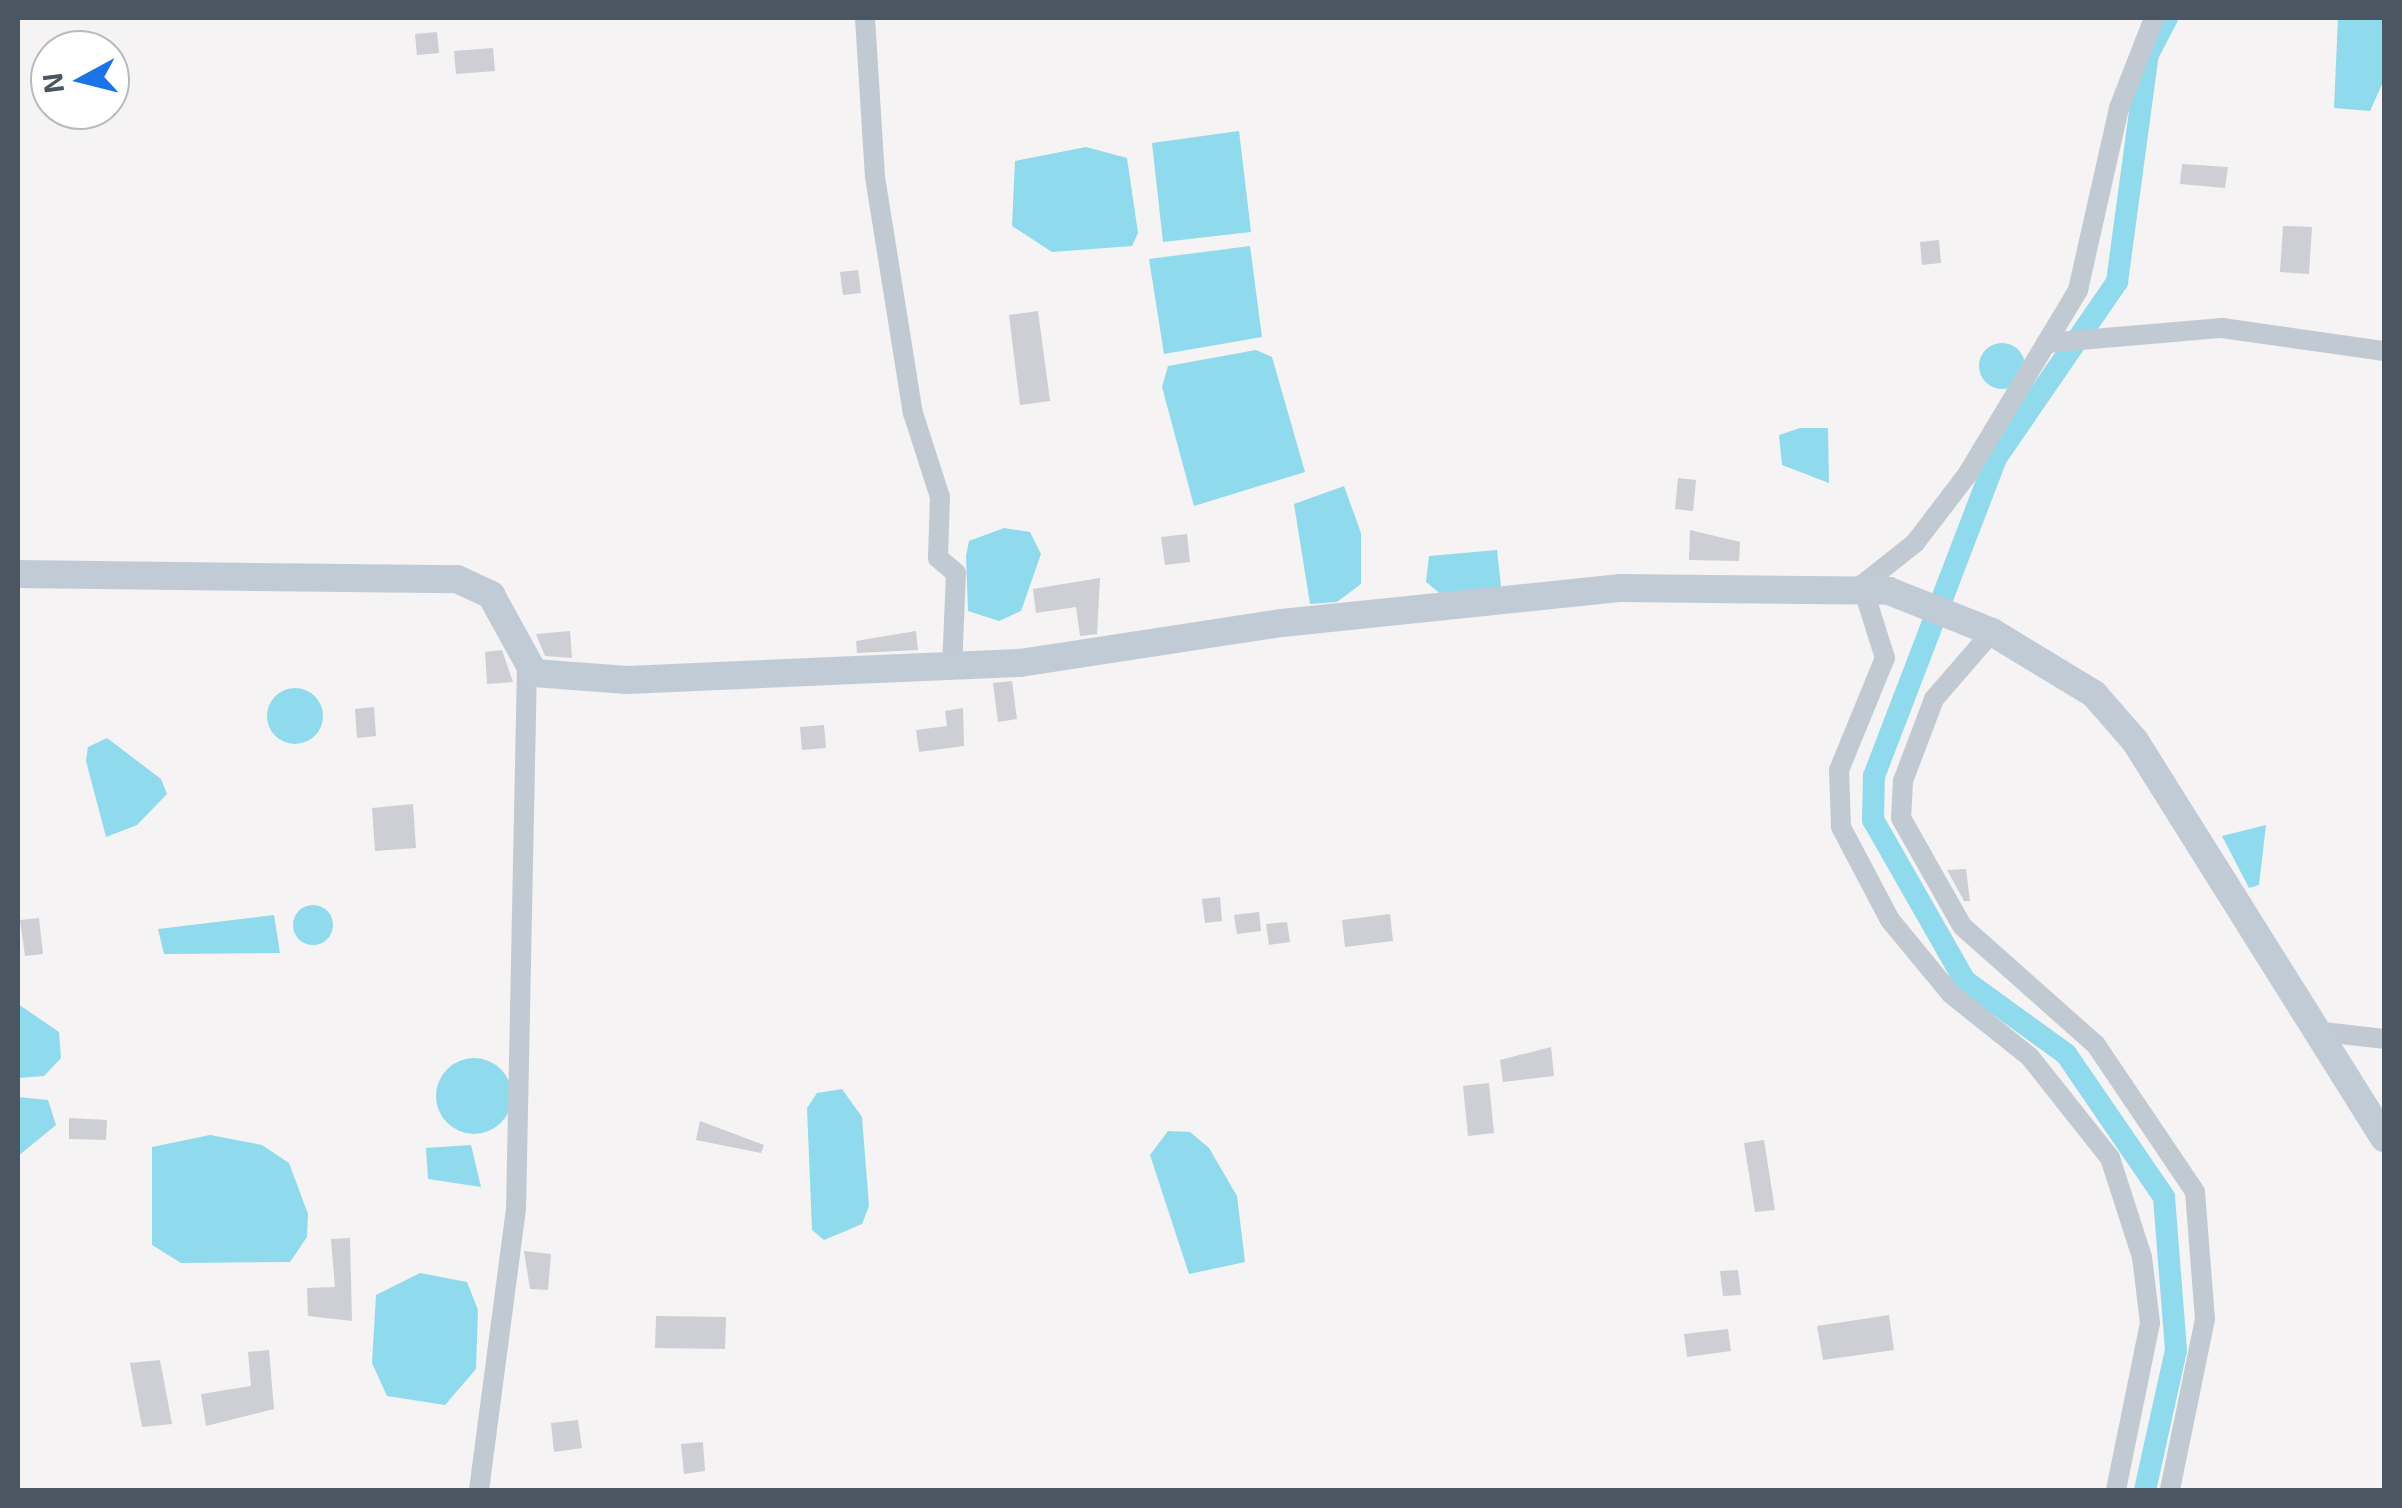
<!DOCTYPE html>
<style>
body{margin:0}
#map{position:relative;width:2402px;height:1508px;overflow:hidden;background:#f5f3f3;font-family:"Exo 2",sans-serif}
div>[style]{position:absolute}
.water>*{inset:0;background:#90daee}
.round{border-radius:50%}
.canal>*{height:22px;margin:-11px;padding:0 11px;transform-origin:11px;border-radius:11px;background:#90daee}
.building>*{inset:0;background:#cdcfd5}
.minor>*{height:20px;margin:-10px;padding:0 10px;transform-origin:10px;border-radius:10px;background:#c1cad2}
.secondary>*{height:28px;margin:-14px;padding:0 14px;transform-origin:14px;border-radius:14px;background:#c1cbd6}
span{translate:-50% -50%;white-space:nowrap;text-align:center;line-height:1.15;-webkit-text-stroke:10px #fff;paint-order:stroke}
.frame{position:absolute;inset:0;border:20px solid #4a5661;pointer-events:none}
.north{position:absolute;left:30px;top:30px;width:100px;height:100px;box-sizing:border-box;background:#fff;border:2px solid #b7bbc0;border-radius:50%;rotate:263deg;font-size:28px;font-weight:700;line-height:40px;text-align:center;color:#4a5661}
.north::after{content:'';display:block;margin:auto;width:35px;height:45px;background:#1a73e8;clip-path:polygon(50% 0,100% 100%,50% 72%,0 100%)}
</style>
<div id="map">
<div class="water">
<i style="clip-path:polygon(2338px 18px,2384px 18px,2384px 80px,2370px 111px,2334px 108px)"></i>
<i style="clip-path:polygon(1239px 131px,1251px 232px,1163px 242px,1152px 143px)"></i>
<i style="clip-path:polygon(1086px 147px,1127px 158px,1138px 233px,1132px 246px,1052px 252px,1012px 226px,1015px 161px)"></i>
<i style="clip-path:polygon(1250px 246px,1262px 337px,1164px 354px,1149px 259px)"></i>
<i class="round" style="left:1979px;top:343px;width:46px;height:46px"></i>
<i style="clip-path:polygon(1256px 350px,1272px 357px,1305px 472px,1194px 506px,1162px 387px,1168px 366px)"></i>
<i style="clip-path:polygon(1800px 428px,1828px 428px,1829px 483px,1782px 465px,1779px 435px)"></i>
<i style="clip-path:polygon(1344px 486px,1361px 533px,1361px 584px,1337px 602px,1310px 604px,1294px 504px)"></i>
<i style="clip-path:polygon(1004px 528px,1030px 532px,1041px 554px,1021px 611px,999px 621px,968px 611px,966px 556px,969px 541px)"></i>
<i style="clip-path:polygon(1497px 550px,1501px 586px,1490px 595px,1442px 595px,1426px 582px,1429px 556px)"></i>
<i class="round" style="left:267px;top:688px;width:56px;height:56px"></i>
<i style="clip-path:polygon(107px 738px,161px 779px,167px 794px,137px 825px,106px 837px,86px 761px,88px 747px)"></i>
<i style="clip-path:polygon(2266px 825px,2259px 885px,2249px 888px,2222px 836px)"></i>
<i class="round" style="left:293px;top:905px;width:40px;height:40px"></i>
<i style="clip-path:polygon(274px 915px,280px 953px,164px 954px,158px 929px)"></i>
<i style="clip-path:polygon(18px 1004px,59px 1032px,61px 1058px,44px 1076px,18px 1078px)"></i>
<i class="round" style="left:436px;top:1058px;width:76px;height:76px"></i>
<i style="clip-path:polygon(842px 1089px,862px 1117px,869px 1206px,862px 1224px,824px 1240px,812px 1230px,807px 1108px,817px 1093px)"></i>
<i style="clip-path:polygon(18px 1097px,48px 1100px,56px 1125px,18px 1156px)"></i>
<i style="clip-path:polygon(1168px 1131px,1190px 1132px,1209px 1148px,1237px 1196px,1245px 1262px,1189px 1274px,1150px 1155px)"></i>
<i style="clip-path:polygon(210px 1135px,262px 1145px,289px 1163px,308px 1214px,307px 1237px,290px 1262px,181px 1263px,152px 1245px,152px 1147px)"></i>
<i style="clip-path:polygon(471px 1145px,481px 1187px,428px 1179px,426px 1148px)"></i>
<i style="clip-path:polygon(420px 1273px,467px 1282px,478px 1310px,476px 1369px,445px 1405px,387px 1396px,372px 1363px,376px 1295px)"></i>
</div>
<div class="canal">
<i style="left:2145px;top:1490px;width:143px;rotate:-77.5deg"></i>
<i style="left:2176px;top:1350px;width:153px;rotate:-94.5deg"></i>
<i style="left:2164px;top:1197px;width:173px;rotate:-124.4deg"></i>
<i style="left:2066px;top:1054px;width:125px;rotate:-144.1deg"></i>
<i style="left:1965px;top:981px;width:185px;rotate:-119.7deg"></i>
<i style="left:1873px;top:820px;width:44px;rotate:-88.7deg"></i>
<i style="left:1874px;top:776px;width:341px;rotate:-69deg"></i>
<i style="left:1996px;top:458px;width:214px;rotate:-55.5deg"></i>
<i style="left:2117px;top:282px;width:230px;rotate:-82.3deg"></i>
<i style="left:2148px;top:54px;width:41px;rotate:-62.2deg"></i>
</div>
<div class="building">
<i style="clip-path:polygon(437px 32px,439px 53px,417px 55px,415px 34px)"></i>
<i style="clip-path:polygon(493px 48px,495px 71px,456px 74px,454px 51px)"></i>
<i style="clip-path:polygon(2182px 164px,2228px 167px,2225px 188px,2180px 184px)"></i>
<i style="clip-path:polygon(2283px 226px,2312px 227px,2309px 274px,2280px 272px)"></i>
<i style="clip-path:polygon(1939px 240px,1941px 263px,1922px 265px,1920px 242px)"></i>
<i style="clip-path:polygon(858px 270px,861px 293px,843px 295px,840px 272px)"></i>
<i style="clip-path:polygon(1038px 311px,1050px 401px,1020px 405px,1009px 315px)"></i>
<i style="clip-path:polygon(1678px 478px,1696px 480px,1693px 511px,1675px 509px)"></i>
<i style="clip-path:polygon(1690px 530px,1740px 542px,1739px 561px,1689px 560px)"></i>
<i style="clip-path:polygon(1187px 534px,1190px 562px,1165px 565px,1161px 537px)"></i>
<i style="clip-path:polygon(1100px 578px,1097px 634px,1080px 636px,1076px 607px,1036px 613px,1033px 589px)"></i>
<i style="clip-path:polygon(570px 631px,572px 658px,545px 656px,536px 634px)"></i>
<i style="clip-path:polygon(916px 631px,918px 650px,857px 653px,856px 641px)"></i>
<i style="clip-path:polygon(502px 650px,513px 682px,487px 684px,485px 652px)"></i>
<i style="clip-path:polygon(1012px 681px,1017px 719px,998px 722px,993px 683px)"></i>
<i style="clip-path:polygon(374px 707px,376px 736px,357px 738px,355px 709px)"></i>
<i style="clip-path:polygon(963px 708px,964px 746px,919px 752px,916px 730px,947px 726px,945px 711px)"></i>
<i style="clip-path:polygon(824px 725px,826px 748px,802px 750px,800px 727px)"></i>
<i style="clip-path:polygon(413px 804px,416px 848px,375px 851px,372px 808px)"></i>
<i style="clip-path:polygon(1966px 869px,1970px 901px,1964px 901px,1947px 870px)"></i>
<i style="clip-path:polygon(1220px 897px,1222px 921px,1205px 923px,1202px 899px)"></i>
<i style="clip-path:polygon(1259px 912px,1261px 931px,1237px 934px,1234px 915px)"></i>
<i style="clip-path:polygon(1390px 914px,1393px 941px,1345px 947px,1342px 920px)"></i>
<i style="clip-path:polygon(39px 918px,43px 954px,25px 956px,20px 920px)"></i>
<i style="clip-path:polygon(1287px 922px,1290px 942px,1269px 945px,1266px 924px)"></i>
<i style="clip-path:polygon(1551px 1047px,1554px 1076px,1503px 1082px,1500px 1060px)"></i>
<i style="clip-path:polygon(1489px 1083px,1494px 1133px,1468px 1136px,1463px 1086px)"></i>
<i style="clip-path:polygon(69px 1118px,107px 1120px,106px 1140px,69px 1139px)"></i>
<i style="clip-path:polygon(700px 1121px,764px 1145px,761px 1153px,696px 1140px)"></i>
<i style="clip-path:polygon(1764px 1140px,1775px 1210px,1755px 1212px,1744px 1143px)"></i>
<i style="clip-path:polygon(350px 1238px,352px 1321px,308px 1316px,307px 1288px,335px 1287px,331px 1239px)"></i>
<i style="clip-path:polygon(524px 1251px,551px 1254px,548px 1290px,530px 1289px)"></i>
<i style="clip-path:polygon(1738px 1270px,1741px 1295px,1723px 1296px,1720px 1271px)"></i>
<i style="clip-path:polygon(1889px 1315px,1894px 1350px,1823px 1360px,1817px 1326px)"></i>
<i style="clip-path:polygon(656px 1316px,726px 1317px,725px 1349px,655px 1348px)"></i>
<i style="clip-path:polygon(1728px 1329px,1731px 1351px,1687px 1357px,1684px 1334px)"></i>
<i style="clip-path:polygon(269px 1350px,274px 1409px,206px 1426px,201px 1394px,251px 1386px,248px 1352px)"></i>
<i style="clip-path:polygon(160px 1360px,172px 1424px,142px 1427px,130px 1363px)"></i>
<i style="clip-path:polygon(578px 1420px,582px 1448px,554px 1452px,551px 1423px)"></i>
<i style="clip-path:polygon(703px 1442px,705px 1471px,684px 1474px,681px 1444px)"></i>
</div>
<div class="minor">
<i style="left:865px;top:18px;width:159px;rotate:86.4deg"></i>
<i style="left:875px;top:177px;width:239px;rotate:80.9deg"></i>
<i style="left:913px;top:413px;width:88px;rotate:72.2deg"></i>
<i style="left:940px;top:497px;width:61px;rotate:91.9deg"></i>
<i style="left:938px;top:558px;width:23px;rotate:40deg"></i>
<i style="left:956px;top:573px;width:95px;rotate:92.4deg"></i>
<i style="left:2046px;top:343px;width:177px;rotate:-4.9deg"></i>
<i style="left:2222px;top:328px;width:164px;rotate:8.1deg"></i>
<i style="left:1992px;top:632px;width:89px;rotate:130.9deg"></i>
<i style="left:1934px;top:699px;width:88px;rotate:110.7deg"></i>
<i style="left:1903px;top:781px;width:37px;rotate:93deg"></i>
<i style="left:1901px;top:818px;width:124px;rotate:60.5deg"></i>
<i style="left:1962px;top:926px;width:179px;rotate:41.6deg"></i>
<i style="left:2096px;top:1045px;width:177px;rotate:56deg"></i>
<i style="left:2195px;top:1192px;width:127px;rotate:85.5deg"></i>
<i style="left:2205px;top:1319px;width:175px;rotate:101.6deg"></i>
<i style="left:2323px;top:1032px;width:61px;rotate:6.5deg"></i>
<i style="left:479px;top:1490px;width:283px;rotate:-82.5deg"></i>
<i style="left:516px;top:1209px;width:543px;rotate:-88.84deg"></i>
<i style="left:2116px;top:1490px;width:170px;rotate:-78.5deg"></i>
<i style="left:2150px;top:1323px;width:66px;rotate:-96.9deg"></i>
<i style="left:2142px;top:1257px;width:104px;rotate:-107.9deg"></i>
<i style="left:2110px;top:1158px;width:129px;rotate:-128.4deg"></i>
<i style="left:2030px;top:1057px;width:101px;rotate:-141.4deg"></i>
<i style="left:1951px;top:994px;width:96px;rotate:-129.5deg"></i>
<i style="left:1890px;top:920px;width:105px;rotate:-117.8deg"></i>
<i style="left:1841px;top:827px;width:57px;rotate:-92deg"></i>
<i style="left:1839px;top:770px;width:121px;rotate:-67.7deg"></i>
<i style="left:1885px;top:658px;width:77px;rotate:-107.5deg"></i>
<i style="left:1862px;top:585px;width:68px;rotate:-38.4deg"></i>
<i style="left:1915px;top:543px;width:86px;rotate:-52.6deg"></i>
<i style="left:1967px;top:475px;width:216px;rotate:-59deg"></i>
<i style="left:2078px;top:290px;width:187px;rotate:-77.3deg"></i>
<i style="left:2119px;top:108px;width:97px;rotate:-68.7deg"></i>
</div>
<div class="secondary">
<i style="left:18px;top:574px;width:439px;rotate:0.7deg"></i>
<i style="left:457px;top:579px;width:38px;rotate:25deg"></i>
<i style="left:491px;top:595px;width:89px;rotate:61.1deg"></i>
<i style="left:534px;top:673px;width:93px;rotate:4.3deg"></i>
<i style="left:627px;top:680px;width:393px;rotate:-2.5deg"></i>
<i style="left:1020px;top:663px;width:265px;rotate:-8.7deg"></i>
<i style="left:1282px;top:623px;width:341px;rotate:-5.9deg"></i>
<i style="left:1621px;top:588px;width:268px;rotate:0.6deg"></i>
<i style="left:1889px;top:591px;width:111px;rotate:21.7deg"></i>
<i style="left:1992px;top:632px;width:119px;rotate:31.3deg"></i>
<i style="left:2094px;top:694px;width:62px;rotate:48.9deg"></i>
<i style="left:2135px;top:741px;width:469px;rotate:57.9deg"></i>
</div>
<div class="frame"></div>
<div class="north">N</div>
</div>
